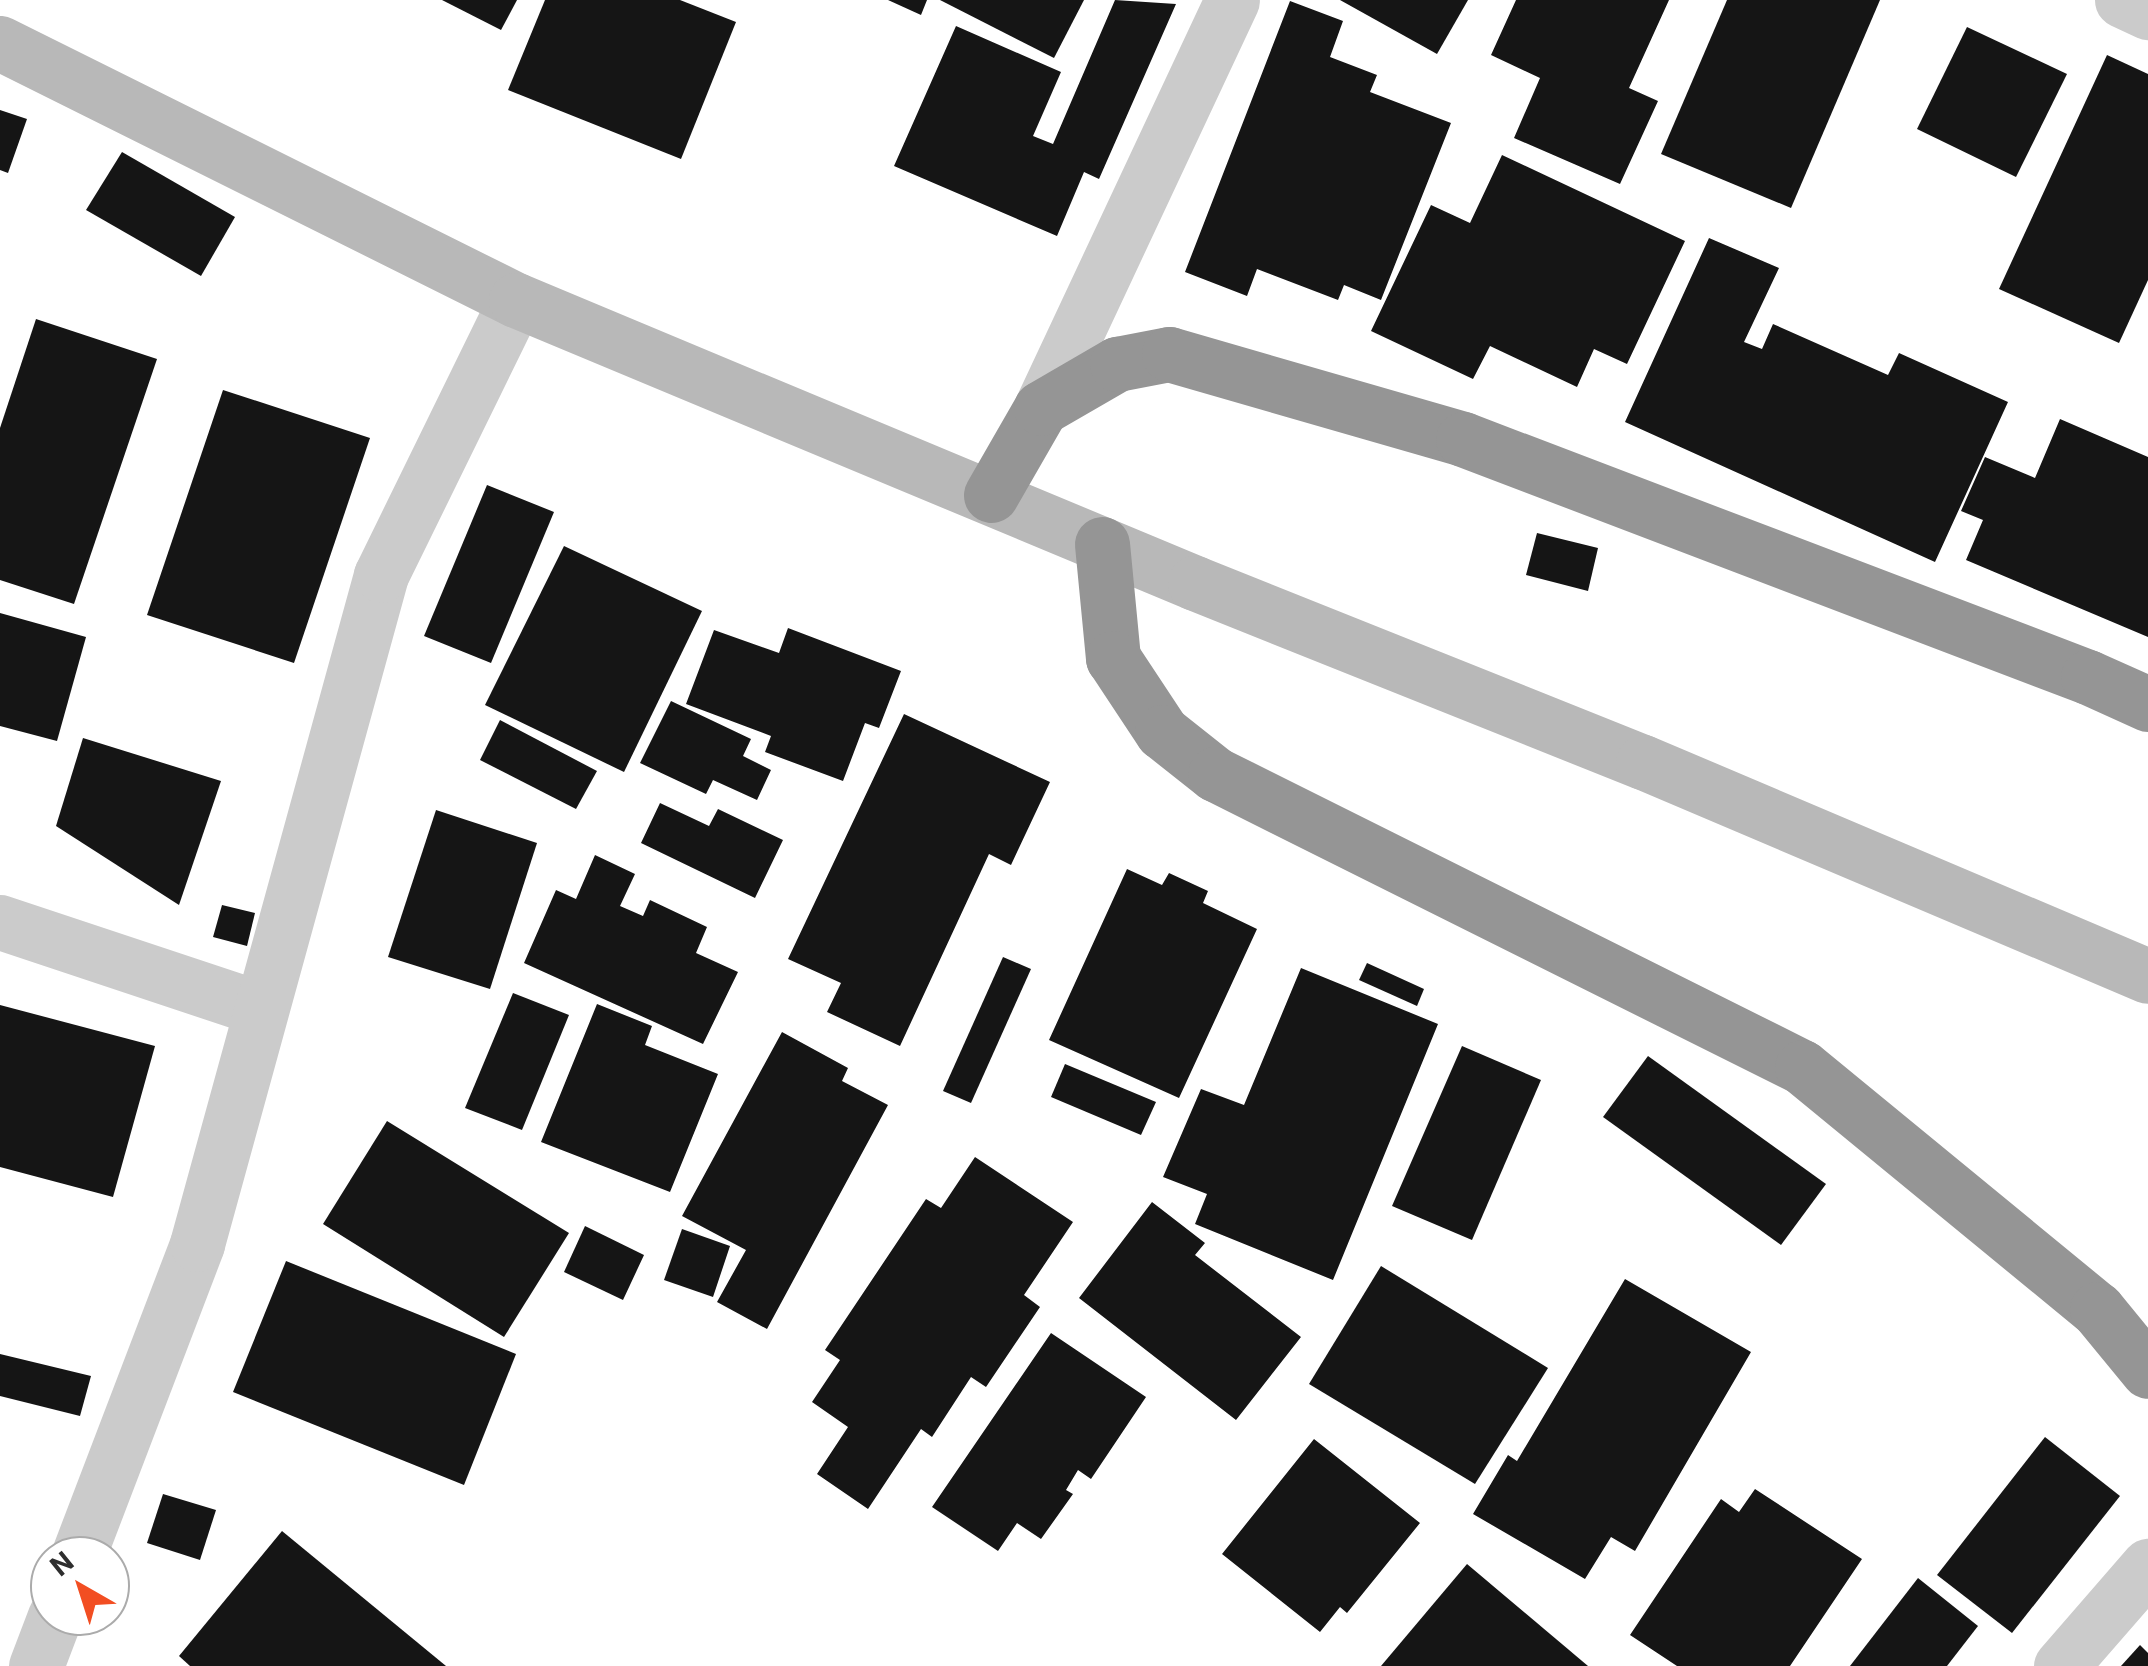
<!DOCTYPE html>
<style>
body{margin:0}
#map{position:relative;width:2148px;height:1666px;overflow:hidden;background:#fff;font-family:Roboto,sans-serif}
div>[style]{position:absolute}
.building>*{inset:0;background:#151515}
.minor>*{height:55px;margin:-27.5px;padding:0 27.5px;transform-origin:27.5px;border-radius:27.5px;background:#cbcbcb}
.secondary>*{height:55px;margin:-27.5px;padding:0 27.5px;transform-origin:27.5px;border-radius:27.5px;background:#b8b8b8}
.motorway>*{height:55px;margin:-27.5px;padding:0 27.5px;transform-origin:27.5px;border-radius:27.5px;background:#959595}
span{translate:-50% -50%;white-space:nowrap;text-align:center;line-height:1.15;-webkit-text-stroke:10px #fff;paint-order:stroke}
.north{position:absolute;left:30px;top:1536px;width:100px;height:100px;box-sizing:border-box;background:#fff;border:2px solid #ababab;border-radius:50%;rotate:321deg;font-size:28px;font-weight:700;line-height:40px;text-align:center;color:#2e2e2e}
.north::after{content:'';display:block;margin:auto;width:35px;height:45px;background:#f24e22;clip-path:polygon(50% 0,100% 100%,50% 72%,0 100%)}
</style>
<div id="map">
<div class="building">
<i style="clip-path:polygon(442px 0,517px 0,501px 30px)"></i>
<i style="clip-path:polygon(545px 0,680px 0,736px 22px,681px 159px,508px 90px)"></i>
<i style="clip-path:polygon(888px 0,927px 0,921px 15px)"></i>
<i style="clip-path:polygon(940px 0,1084px 0,1054px 58px)"></i>
<i style="clip-path:polygon(1115px 0,1176px 4px,1099px 179px,1084px 172px,1057px 236px,894px 166px,956px 26px,1061px 72px,1033px 136px,1053px 144px)"></i>
<i style="clip-path:polygon(1340px 0,1468px 0,1437px 54px)"></i>
<i style="clip-path:polygon(1516px 0,1669px 0,1629px 88px,1658px 101px,1620px 184px,1514px 138px,1540px 78px,1491px 55px)"></i>
<i style="clip-path:polygon(1727px 0,1880px 0,1791px 208px,1661px 154px)"></i>
<i style="clip-path:polygon(1290px 1px,1343px 21px,1330px 57px,1377px 75px,1370px 92px,1451px 123px,1381px 300px,1344px 285px,1338px 300px,1257px 269px,1247px 296px,1185px 272px)"></i>
<i style="clip-path:polygon(1967px 27px,2067px 74px,2016px 177px,1917px 129px)"></i>
<i style="clip-path:polygon(2107px 55px,2148px 74px,2148px 280px,2119px 343px,1999px 289px)"></i>
<i style="clip-path:polygon(0 110px,27px 119px,8px 173px,0 170px)"></i>
<i style="clip-path:polygon(122px 152px,235px 217px,201px 276px,86px 210px)"></i>
<i style="clip-path:polygon(1502px 155px,1685px 241px,1627px 364px,1594px 349px,1577px 387px,1490px 346px,1473px 379px,1371px 331px,1431px 205px,1470px 223px)"></i>
<i style="clip-path:polygon(1709px 238px,1779px 268px,1744px 342px,1762px 349px,1773px 324px,1888px 375px,1899px 353px,2008px 402px,1935px 562px,1625px 422px)"></i>
<i style="clip-path:polygon(36px 319px,157px 359px,74px 604px,0 580px,0 428px)"></i>
<i style="clip-path:polygon(223px 390px,370px 438px,294px 663px,147px 615px)"></i>
<i style="clip-path:polygon(2060px 419px,2148px 457px,2148px 637px,1966px 560px,1983px 520px,1961px 511px,1985px 457px,2035px 478px)"></i>
<i style="clip-path:polygon(487px 485px,554px 512px,491px 663px,424px 636px)"></i>
<i style="clip-path:polygon(1537px 533px,1598px 548px,1588px 591px,1526px 575px)"></i>
<i style="clip-path:polygon(564px 546px,702px 611px,624px 772px,485px 705px)"></i>
<i style="clip-path:polygon(0 613px,86px 637px,57px 741px,0 726px)"></i>
<i style="clip-path:polygon(788px 628px,901px 671px,879px 728px,865px 723px,843px 781px,765px 752px,771px 736px,686px 704px,714px 630px,779px 653px)"></i>
<i style="clip-path:polygon(671px 701px,751px 739px,743px 756px,771px 770px,757px 800px,713px 780px,706px 794px,640px 763px)"></i>
<i style="clip-path:polygon(904px 714px,1050px 782px,1011px 865px,989px 854px,900px 1046px,827px 1012px,841px 983px,788px 959px)"></i>
<i style="clip-path:polygon(500px 720px,597px 771px,576px 809px,480px 760px)"></i>
<i style="clip-path:polygon(83px 738px,221px 781px,179px 905px,56px 826px)"></i>
<i style="clip-path:polygon(660px 803px,709px 826px,718px 809px,783px 840px,755px 898px,641px 843px)"></i>
<i style="clip-path:polygon(436px 810px,537px 843px,490px 989px,388px 957px)"></i>
<i style="clip-path:polygon(595px 855px,635px 874px,620px 906px,643px 916px,650px 900px,707px 927px,696px 953px,738px 972px,703px 1044px,524px 963px,556px 890px,576px 899px)"></i>
<i style="clip-path:polygon(1127px 869px,1162px 885px,1169px 873px,1208px 891px,1203px 903px,1257px 929px,1179px 1098px,1049px 1040px)"></i>
<i style="clip-path:polygon(222px 905px,255px 913px,247px 946px,213px 937px)"></i>
<i style="clip-path:polygon(1003px 957px,1031px 969px,971px 1103px,943px 1091px)"></i>
<i style="clip-path:polygon(1367px 963px,1424px 989px,1417px 1006px,1359px 980px)"></i>
<i style="clip-path:polygon(1301px 968px,1438px 1024px,1333px 1280px,1195px 1224px,1207px 1194px,1163px 1177px,1201px 1089px,1244px 1105px)"></i>
<i style="clip-path:polygon(513px 993px,569px 1015px,522px 1130px,465px 1108px)"></i>
<i style="clip-path:polygon(597px 1004px,652px 1026px,645px 1045px,718px 1074px,670px 1192px,541px 1142px)"></i>
<i style="clip-path:polygon(0 1005px,155px 1046px,113px 1197px,0 1167px)"></i>
<i style="clip-path:polygon(782px 1032px,848px 1068px,842px 1081px,888px 1105px,767px 1329px,717px 1302px,746px 1250px,682px 1216px)"></i>
<i style="clip-path:polygon(1462px 1046px,1541px 1080px,1472px 1240px,1392px 1206px)"></i>
<i style="clip-path:polygon(1648px 1056px,1826px 1184px,1781px 1245px,1603px 1117px)"></i>
<i style="clip-path:polygon(1065px 1064px,1156px 1102px,1141px 1135px,1051px 1097px)"></i>
<i style="clip-path:polygon(387px 1121px,569px 1233px,504px 1337px,323px 1224px)"></i>
<i style="clip-path:polygon(975px 1157px,1073px 1222px,1024px 1295px,1040px 1307px,986px 1387px,971px 1377px,932px 1437px,921px 1429px,868px 1509px,817px 1474px,848px 1427px,812px 1402px,840px 1360px,825px 1350px,926px 1199px,941px 1208px)"></i>
<i style="clip-path:polygon(1152px 1202px,1205px 1243px,1195px 1255px,1301px 1337px,1236px 1420px,1079px 1298px)"></i>
<i style="clip-path:polygon(585px 1226px,644px 1255px,623px 1300px,564px 1272px)"></i>
<i style="clip-path:polygon(682px 1229px,730px 1246px,713px 1297px,664px 1280px)"></i>
<i style="clip-path:polygon(286px 1261px,516px 1354px,464px 1485px,233px 1392px)"></i>
<i style="clip-path:polygon(1381px 1266px,1548px 1368px,1475px 1484px,1309px 1384px)"></i>
<i style="clip-path:polygon(1625px 1279px,1751px 1352px,1635px 1551px,1611px 1537px,1585px 1579px,1473px 1514px,1508px 1455px,1517px 1461px)"></i>
<i style="clip-path:polygon(1051px 1333px,1146px 1397px,1091px 1479px,1078px 1470px,1066px 1490px,1073px 1494px,1041px 1539px,1017px 1523px,998px 1551px,932px 1507px)"></i>
<i style="clip-path:polygon(0 1354px,91px 1376px,80px 1416px,0 1396px)"></i>
<i style="clip-path:polygon(2045px 1437px,2120px 1496px,2012px 1633px,1937px 1575px)"></i>
<i style="clip-path:polygon(1314px 1439px,1420px 1523px,1347px 1613px,1340px 1607px,1320px 1632px,1222px 1554px)"></i>
<i style="clip-path:polygon(1755px 1489px,1862px 1559px,1790px 1666px,1677px 1666px,1630px 1635px,1721px 1499px,1739px 1512px)"></i>
<i style="clip-path:polygon(163px 1494px,216px 1510px,200px 1560px,147px 1543px)"></i>
<i style="clip-path:polygon(282px 1531px,446px 1666px,190px 1666px,179px 1656px)"></i>
<i style="clip-path:polygon(1467px 1564px,1588px 1666px,1381px 1666px)"></i>
<i style="clip-path:polygon(1918px 1578px,1978px 1626px,1947px 1666px,1850px 1666px)"></i>
<i style="clip-path:polygon(2140px 1645px,2148px 1653px,2148px 1666px,2121px 1666px)"></i>
</div>
<div class="minor">
<i style="left:2122px;top:0;width:29px;rotate:25deg"></i>
<i style="left:1041px;top:408px;width:450px;rotate:-64.9deg"></i>
<i style="left:0;top:922px;width:273px;rotate:18.4deg"></i>
<i style="left:78px;top:1556px;width:334px;rotate:-69.1deg"></i>
<i style="left:197px;top:1244px;width:694px;rotate:-74.62deg"></i>
<i style="left:381px;top:575px;width:306px;rotate:-63.9deg"></i>
<i style="left:36px;top:1666px;width:53px;rotate:-69.2deg"></i>
<i style="left:2061px;top:1666px;width:133px;rotate:-49deg"></i>
</div>
<div class="secondary">
<i style="left:0;top:43px;width:576px;rotate:26.48deg"></i>
<i style="left:516px;top:300px;width:736px;rotate:22.63deg"></i>
<i style="left:1195px;top:583px;width:482px;rotate:21.8deg"></i>
<i style="left:1643px;top:762px;width:548px;rotate:22.97deg"></i>
</div>
<div class="motorway">
<i style="left:991px;top:495px;width:100px;rotate:-60.1deg"></i>
<i style="left:1041px;top:408px;width:88px;rotate:-30.1deg"></i>
<i style="left:1117px;top:364px;width:53px;rotate:-10.9deg"></i>
<i style="left:1169px;top:354px;width:306px;rotate:16.1deg"></i>
<i style="left:1463px;top:439px;width:669px;rotate:20.85deg"></i>
<i style="left:2088px;top:677px;width:66px;rotate:24.2deg"></i>
<i style="left:1102px;top:544px;width:115px;rotate:84.5deg"></i>
<i style="left:1113px;top:658px;width:89px;rotate:56.5deg"></i>
<i style="left:1162px;top:732px;width:68px;rotate:38.4deg"></i>
<i style="left:1215px;top:774px;width:656px;rotate:26.53deg"></i>
<i style="left:1802px;top:1067px;width:382px;rotate:39.4deg"></i>
<i style="left:2097px;top:1309px;width:80px;rotate:50.6deg"></i>
</div>
<div class="north">N</div>
</div>
